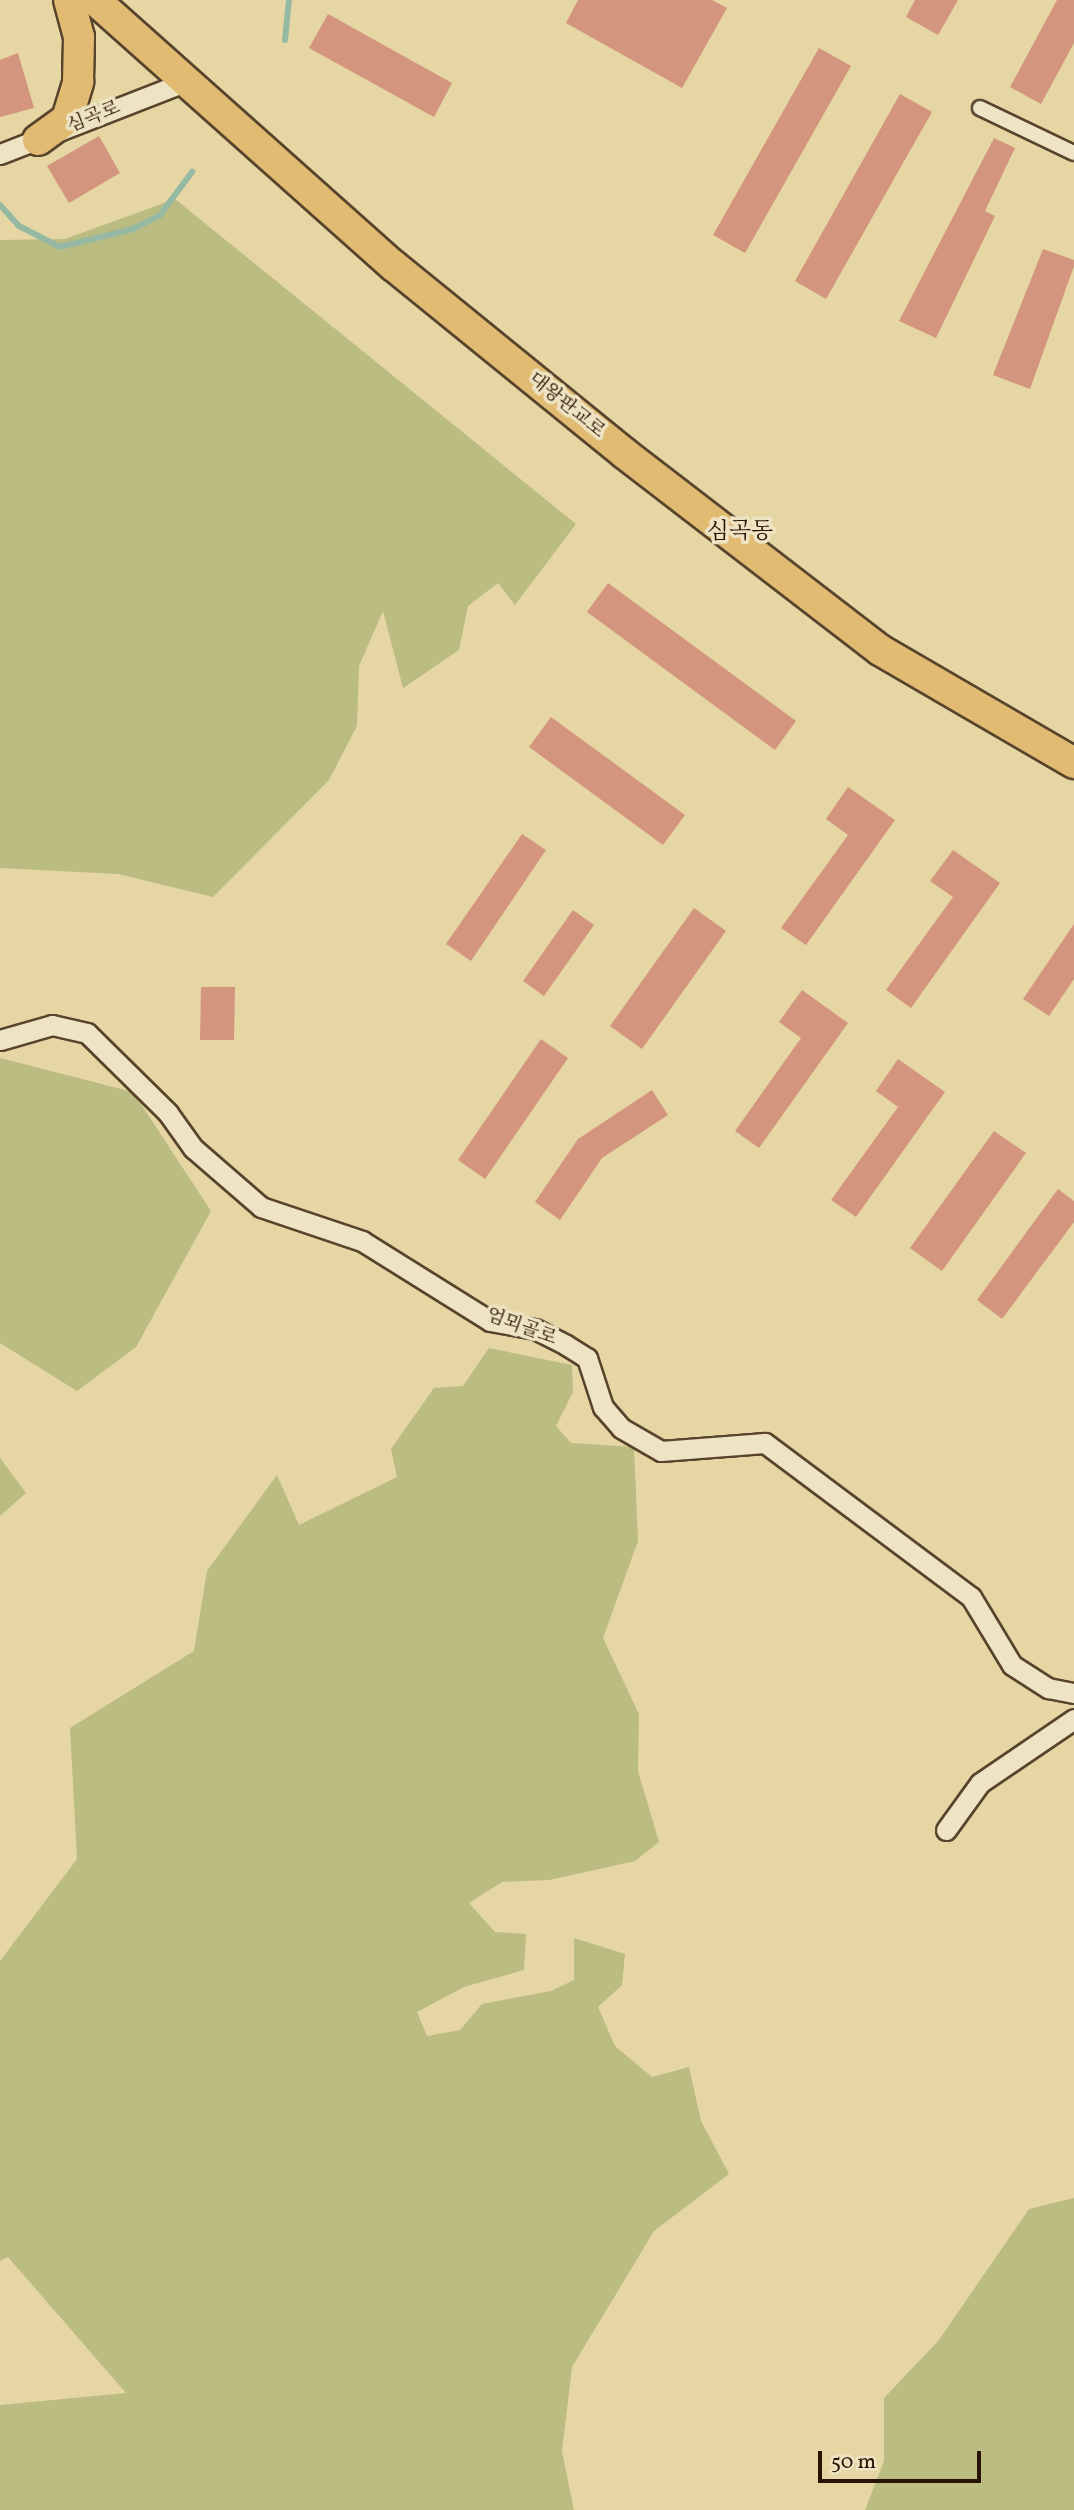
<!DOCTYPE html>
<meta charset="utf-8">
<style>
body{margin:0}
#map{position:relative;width:1074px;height:2510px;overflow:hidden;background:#e5d6a3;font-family:Vollkorn,"Noto Serif KR",serif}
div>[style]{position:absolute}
.green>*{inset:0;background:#babc81}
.stream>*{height:6px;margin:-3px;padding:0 3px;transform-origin:3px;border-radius:3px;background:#96b9a4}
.building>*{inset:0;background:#d3957d}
.roads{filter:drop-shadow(2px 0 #58442c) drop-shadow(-2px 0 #58442c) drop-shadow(0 2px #58442c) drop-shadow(0 -2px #58442c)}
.pedestrian>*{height:14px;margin:-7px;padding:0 7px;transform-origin:7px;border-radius:7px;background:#eee4c3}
.minor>*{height:19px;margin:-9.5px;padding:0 9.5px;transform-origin:9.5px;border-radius:9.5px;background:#eee4c3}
.primary>*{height:30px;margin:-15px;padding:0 15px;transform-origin:15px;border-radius:15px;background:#e2bb72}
span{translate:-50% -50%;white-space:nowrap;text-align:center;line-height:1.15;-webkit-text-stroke:7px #eee4c3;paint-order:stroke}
.street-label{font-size:19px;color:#291304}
.quarter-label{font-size:23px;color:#291304}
.scale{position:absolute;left:818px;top:2451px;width:163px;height:32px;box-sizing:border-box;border:4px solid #291304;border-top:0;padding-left:9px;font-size:21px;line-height:24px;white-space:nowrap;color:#291304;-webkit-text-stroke:5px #eee4c3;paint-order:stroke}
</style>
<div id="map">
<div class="green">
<i style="clip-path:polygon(175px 199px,576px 524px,515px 605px,498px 583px,468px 606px,459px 650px,403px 688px,383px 611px,359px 666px,357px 726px,329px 780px,213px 897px,118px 874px,0 868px,0 240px,65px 239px)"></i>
<i style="clip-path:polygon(0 1058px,133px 1092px,211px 1211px,136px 1347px,77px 1391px,0 1343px)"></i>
<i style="clip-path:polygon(489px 1348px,572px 1365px,573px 1392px,556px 1426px,571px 1443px,634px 1447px,638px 1541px,603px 1638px,639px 1714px,638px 1771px,659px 1842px,635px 1861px,549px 1880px,502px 1882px,469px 1903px,495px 1932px,526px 1934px,524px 1970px,464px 1987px,417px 2012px,427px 2036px,460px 2030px,482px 2004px,551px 1991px,574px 1980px,574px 1938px,625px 1954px,622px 1985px,598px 2007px,615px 2046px,652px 2077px,689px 2067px,701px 2121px,729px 2174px,654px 2231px,572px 2367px,562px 2451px,574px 2510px,0 2510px,0 2405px,126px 2393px,8px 2257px,0 2261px,0 1961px,77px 1859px,70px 1728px,194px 1651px,207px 1571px,277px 1475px,299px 1525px,397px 1477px,391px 1449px,434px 1388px,463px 1386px)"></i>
<i style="clip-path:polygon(0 1458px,26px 1493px,0 1516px)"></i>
<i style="clip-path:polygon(1074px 2198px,1074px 2510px,865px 2510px,884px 2461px,884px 2398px,939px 2340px,1029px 2209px)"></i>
</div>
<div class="stream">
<i style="left:285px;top:40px;width:40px;rotate:-84.3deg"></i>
<i style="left:0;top:205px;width:28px;rotate:48deg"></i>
<i style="left:19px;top:226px;width:46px;rotate:27.1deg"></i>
<i style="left:60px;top:247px;width:75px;rotate:-13.9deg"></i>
<i style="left:133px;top:229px;width:30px;rotate:-27deg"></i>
<i style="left:160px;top:215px;width:54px;rotate:-53.3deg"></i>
</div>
<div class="building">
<i style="clip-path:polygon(578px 0,712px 0,727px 8px,682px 88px,566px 23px)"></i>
<i style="clip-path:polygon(915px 0,958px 0,938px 35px,906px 17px)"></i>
<i style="clip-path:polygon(1057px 0,1074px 0,1074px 43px,1041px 104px,1010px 87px)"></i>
<i style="clip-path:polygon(328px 14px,452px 83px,434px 117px,309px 48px)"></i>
<i style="clip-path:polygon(819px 48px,851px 66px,745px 253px,713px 235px)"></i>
<i style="clip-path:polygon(18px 53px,34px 108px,0 117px,0 60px)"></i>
<i style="clip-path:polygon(900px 94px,932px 112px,826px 299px,795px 281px)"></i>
<i style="clip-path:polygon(99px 136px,120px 173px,69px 203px,47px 166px)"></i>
<i style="clip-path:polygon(994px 138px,1015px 148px,985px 211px,995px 216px,936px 338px,899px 321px)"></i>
<i style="clip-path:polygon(1043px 249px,1074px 260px,1074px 266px,1030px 389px,993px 375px)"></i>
<i style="clip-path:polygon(608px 583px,796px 721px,775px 750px,587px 612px)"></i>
<i style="clip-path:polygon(551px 717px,685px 815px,663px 845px,529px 747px)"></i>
<i style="clip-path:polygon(848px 787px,895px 820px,806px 945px,781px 928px,848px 835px,826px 819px)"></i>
<i style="clip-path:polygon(522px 834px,546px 850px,471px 961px,446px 944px)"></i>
<i style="clip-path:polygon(953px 850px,1000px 883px,911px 1008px,886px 990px,953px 897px,930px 881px)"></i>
<i style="clip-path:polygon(694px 908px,726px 931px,642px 1049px,610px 1026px)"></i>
<i style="clip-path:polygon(573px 910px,594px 925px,544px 996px,523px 981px)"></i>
<i style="clip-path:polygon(1074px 924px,1074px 979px,1049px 1016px,1023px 999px)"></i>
<i style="clip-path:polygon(201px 987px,235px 987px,234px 1040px,200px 1040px)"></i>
<i style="clip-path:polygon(802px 990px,848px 1023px,759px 1148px,735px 1131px,801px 1038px,779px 1022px)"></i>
<i style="clip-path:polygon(541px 1039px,568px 1058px,485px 1179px,458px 1160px)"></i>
<i style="clip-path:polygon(898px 1059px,945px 1092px,856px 1217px,831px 1200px,898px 1107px,876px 1091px)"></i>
<i style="clip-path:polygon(652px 1090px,668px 1115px,602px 1158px,560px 1220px,535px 1202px,578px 1139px)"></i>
<i style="clip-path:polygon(994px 1131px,1026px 1153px,942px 1271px,910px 1248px)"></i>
<i style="clip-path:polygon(1058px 1189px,1074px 1201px,1074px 1222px,1002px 1319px,977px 1300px)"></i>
</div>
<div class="roads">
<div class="pedestrian">
<i style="left:980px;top:108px;width:104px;rotate:25.6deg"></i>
</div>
<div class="minor">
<i style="left:0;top:154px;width:201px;rotate:-21.3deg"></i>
<i style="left:0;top:1040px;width:54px;rotate:-16.1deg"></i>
<i style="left:52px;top:1025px;width:36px;rotate:13deg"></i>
<i style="left:87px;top:1033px;width:114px;rotate:44.6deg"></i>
<i style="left:168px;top:1113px;width:43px;rotate:54.5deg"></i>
<i style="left:193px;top:1148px;width:90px;rotate:40.9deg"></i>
<i style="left:261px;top:1207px;width:107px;rotate:18.6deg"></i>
<i style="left:362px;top:1241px;width:151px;rotate:32deg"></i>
<i style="left:490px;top:1321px;width:46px;rotate:10.1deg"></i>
<i style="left:535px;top:1329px;width:35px;rotate:27deg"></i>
<i style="left:566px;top:1345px;width:25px;rotate:32deg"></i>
<i style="left:587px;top:1358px;width:52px;rotate:71.9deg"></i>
<i style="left:603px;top:1407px;width:28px;rotate:49deg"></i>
<i style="left:621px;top:1428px;width:46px;rotate:29.9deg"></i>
<i style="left:661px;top:1451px;width:104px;rotate:-4.4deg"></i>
<i style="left:765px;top:1443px;width:257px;rotate:36.8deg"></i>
<i style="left:971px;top:1597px;width:79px;rotate:58.9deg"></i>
<i style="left:1012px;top:1665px;width:43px;rotate:32.6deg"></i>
<i style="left:1048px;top:1688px;width:26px;rotate:11deg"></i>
<i style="left:946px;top:1830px;width:58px;rotate:-54.1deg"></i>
<i style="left:980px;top:1783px;width:114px;rotate:-34.2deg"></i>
</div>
<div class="primary">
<i style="left:95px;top:0;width:400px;rotate:41.7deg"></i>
<i style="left:394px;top:266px;width:296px;rotate:39.1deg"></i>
<i style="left:624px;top:453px;width:323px;rotate:37.6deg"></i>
<i style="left:880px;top:650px;width:225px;rotate:30.2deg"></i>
<i style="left:38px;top:140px;width:36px;rotate:-36deg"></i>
<i style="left:67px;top:119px;width:39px;rotate:-73deg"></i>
<i style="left:78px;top:82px;width:45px;rotate:-88.7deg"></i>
<i style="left:79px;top:37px;width:38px;rotate:-105deg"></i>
</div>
</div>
<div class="street-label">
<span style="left:94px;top:118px;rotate:-22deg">심곡로</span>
<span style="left:566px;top:406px;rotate:39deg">대왕판교로</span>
<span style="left:521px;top:1328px;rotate:20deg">엄뫼골로</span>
</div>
<div class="quarter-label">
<span style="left:740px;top:532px">심곡동</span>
</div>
<div class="scale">50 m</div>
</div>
